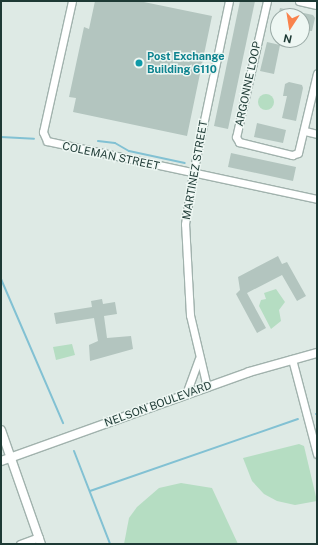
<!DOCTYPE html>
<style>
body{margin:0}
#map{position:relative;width:318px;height:545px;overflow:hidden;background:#deeae5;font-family:"Public Sans",sans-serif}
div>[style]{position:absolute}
.green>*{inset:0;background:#b5ddc2}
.round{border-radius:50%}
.stream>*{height:2px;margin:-1px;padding:0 1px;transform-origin:1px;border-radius:1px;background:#82c1d3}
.building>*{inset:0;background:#b3c5bf}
.roads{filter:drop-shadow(1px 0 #a1b2ad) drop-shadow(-1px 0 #a1b2ad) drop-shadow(0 1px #a1b2ad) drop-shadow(0 -1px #a1b2ad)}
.minor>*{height:7px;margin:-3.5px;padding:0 3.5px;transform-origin:3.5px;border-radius:3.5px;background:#fff}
.tertiary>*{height:8px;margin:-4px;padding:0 4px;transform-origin:4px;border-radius:4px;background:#fff}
.dots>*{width:11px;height:11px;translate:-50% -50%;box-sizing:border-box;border:2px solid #eef7f3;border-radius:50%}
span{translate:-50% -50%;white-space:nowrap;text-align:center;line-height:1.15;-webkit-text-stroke:3px #eef7f3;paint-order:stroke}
.culture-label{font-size:11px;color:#0d838f;font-weight:700}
.left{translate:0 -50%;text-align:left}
.street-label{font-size:11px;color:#1e3a35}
.frame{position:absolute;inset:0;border:2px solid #1e3a35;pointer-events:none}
.north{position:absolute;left:270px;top:8px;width:40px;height:40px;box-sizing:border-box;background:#eef7f3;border:1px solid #9baba7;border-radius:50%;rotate:192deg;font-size:11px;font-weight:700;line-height:16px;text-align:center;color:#1e3a35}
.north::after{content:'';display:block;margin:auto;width:14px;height:18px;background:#f9834d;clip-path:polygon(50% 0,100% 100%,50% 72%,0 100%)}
</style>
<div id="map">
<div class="green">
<i class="round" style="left:258px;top:94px;width:16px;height:16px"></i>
<i style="clip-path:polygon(276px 289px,285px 302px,279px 310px,281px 321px,271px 329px,259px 306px,261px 300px,266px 299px,264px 293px)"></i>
<i style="clip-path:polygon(72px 344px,75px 355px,56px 360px,53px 347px)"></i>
<i style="clip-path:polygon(299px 444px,304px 446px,317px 501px,295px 505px,277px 501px,264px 494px,252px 481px,243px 458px)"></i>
<i style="clip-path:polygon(181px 483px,212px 488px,238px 544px,124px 544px,129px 518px,137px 507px,159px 488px)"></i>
</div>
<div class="stream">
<i style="left:1px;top:137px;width:33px;rotate:3deg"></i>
<i style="left:98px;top:141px;width:17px;rotate:7deg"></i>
<i style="left:115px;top:143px;width:16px;rotate:30deg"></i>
<i style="left:129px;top:151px;width:57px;rotate:12.1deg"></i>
<i style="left:1px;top:279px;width:157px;rotate:66.7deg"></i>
<i style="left:316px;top:414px;width:1px"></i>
<i style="left:74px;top:451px;width:100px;rotate:68.8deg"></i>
<i style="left:90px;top:491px;width:220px;rotate:-19.1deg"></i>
</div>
<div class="building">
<i style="clip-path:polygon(95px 1px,139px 1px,212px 16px,187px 136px,73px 112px,76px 98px,69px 97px,84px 27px,89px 29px)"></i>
<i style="clip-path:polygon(240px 1px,255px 1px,228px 129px,214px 126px)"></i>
<i style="clip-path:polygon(280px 8px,313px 15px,315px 18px,312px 31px,302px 31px,302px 16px,278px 16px)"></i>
<i style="clip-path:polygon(267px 42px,280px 45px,274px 74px,260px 71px)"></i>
<i style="clip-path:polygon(289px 82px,302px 85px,303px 88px,296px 121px,282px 118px,287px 96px,283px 96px,285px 84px)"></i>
<i style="clip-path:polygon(257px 123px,286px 130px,283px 143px,254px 137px)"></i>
<i style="clip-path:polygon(231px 153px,296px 167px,293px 181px,228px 167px)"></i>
<i style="clip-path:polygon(278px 256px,282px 264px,287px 262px,306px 296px,297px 301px,282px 275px,247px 293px,266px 328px,257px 333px,236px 294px,240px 290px,238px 277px)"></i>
<i style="clip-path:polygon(102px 299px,103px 304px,115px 302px,117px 314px,104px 316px,107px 338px,131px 336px,133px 349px,90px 361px,89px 345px,98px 341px,94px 318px,56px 324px,54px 313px,92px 307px,91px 301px)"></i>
</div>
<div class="roads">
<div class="minor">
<i style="left:72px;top:1px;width:134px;rotate:102.5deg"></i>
<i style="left:43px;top:132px;width:10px;rotate:66deg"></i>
<i style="left:47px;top:141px;width:276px;rotate:12.1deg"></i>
<i style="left:267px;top:1px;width:139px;rotate:102.8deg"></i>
<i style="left:236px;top:137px;width:6px;rotate:59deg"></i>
<i style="left:239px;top:142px;width:55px;rotate:13.8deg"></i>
<i style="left:292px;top:155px;width:6px;rotate:-18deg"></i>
<i style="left:298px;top:153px;width:82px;rotate:-76.6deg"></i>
<i style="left:299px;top:1px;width:18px;rotate:13deg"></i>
<i style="left:305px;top:131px;width:12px;rotate:14deg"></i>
<i style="left:292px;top:359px;width:98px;rotate:75.3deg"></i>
<i style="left:207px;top:387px;width:74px;rotate:-103.3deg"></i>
<i style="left:190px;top:315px;width:91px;rotate:-93.1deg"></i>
<i style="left:185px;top:224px;width:52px;rotate:-81.1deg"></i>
<i style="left:193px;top:173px;width:176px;rotate:-78.2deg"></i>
<i style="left:186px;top:394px;width:37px;rotate:-70deg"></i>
<i style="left:20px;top:544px;width:20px;rotate:-20deg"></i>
</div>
<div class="tertiary">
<i style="left:1px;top:430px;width:121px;rotate:70.7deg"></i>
<i style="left:1px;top:461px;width:263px;rotate:-19.7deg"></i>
<i style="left:249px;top:372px;width:71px;rotate:-15.6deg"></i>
</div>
</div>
<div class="dots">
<i style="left:139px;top:63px;background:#0f9aa8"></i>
</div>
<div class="culture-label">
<span class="left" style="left:147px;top:63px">Post Exchange<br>Building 6110</span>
</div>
<div class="street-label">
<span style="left:248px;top:84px;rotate:-78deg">ARGONNE LOOP</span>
<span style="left:111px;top:156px;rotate:12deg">COLEMAN STREET</span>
<span style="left:195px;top:170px;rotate:-80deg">MARTINEZ STREET</span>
<span style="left:158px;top:404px;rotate:-20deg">NELSON BOULEVARD</span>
</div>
<div class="frame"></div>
<div class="north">N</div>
</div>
